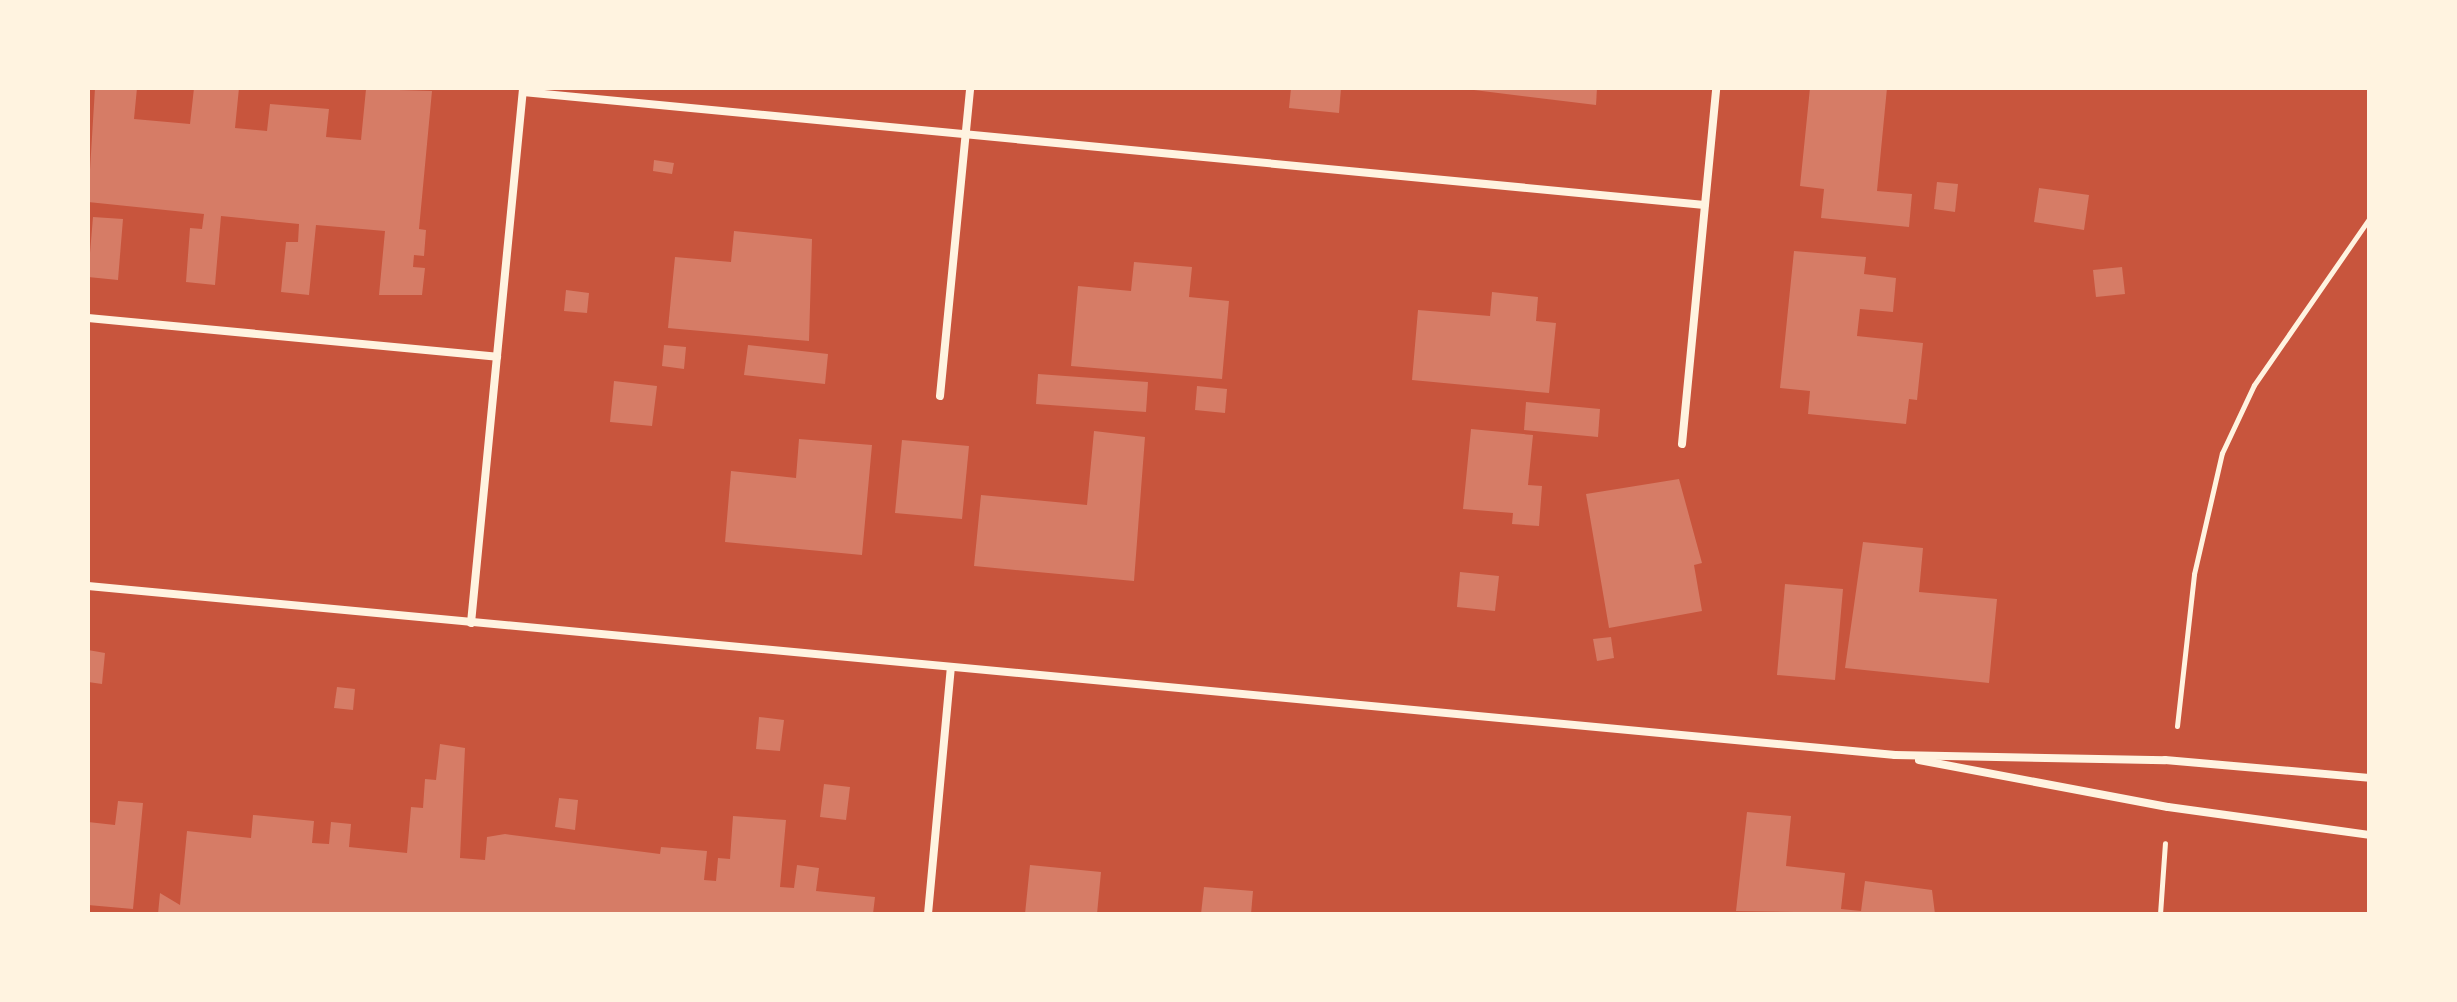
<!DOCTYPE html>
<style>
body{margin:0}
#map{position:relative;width:2457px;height:1002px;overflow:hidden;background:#c8553d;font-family:"Source Sans 3",sans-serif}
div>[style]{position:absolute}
.building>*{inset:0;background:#d67c66}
.path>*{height:5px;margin:-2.5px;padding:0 2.5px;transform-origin:2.5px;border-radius:2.5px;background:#fff3e0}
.minor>*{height:8px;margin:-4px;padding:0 4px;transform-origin:4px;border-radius:4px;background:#fff3e0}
span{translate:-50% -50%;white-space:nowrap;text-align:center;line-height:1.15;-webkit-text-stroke:8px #fff3e0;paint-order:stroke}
.frame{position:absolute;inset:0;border:90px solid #fff3e0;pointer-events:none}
</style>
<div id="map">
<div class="building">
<i style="clip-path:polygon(95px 88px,137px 88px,134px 119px,190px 124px,194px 88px,239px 88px,235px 128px,267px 131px,270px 104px,329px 109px,326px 137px,361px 140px,366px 89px,432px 91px,419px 229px,426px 230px,424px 256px,414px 255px,413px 267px,425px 268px,422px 295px,379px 295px,385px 231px,316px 225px,309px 295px,281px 292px,286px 242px,298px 242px,299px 224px,221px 216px,215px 285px,186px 282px,190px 228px,202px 229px,204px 214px,88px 202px)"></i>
<i style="clip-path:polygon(1291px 88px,1341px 88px,1339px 113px,1289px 108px)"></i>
<i style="clip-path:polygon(1458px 88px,1597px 88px,1596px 105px)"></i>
<i style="clip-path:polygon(1810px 88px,1887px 88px,1877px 191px,1912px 194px,1909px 227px,1821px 218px,1824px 189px,1800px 186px)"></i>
<i style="clip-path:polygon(654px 160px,674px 163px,672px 174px,653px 171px)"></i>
<i style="clip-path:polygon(1937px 182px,1958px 184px,1955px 212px,1934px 209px)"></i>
<i style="clip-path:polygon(2039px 188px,2089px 195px,2084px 230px,2034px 222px)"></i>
<i style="clip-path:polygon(93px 217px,123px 219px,118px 280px,88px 277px)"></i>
<i style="clip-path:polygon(734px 231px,812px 239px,809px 341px,668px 328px,675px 257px,731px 262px)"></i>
<i style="clip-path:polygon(1794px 251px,1866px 257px,1864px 274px,1896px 278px,1893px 312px,1860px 309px,1857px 336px,1923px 343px,1917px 400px,1909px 399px,1906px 424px,1808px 414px,1810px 391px,1780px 388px)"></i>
<i style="clip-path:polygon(1134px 262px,1192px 267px,1189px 297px,1229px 301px,1222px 379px,1071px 366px,1078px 286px,1131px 291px)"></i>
<i style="clip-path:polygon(2122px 267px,2125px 294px,2096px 297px,2093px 270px)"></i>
<i style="clip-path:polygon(566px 290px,589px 293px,587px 313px,564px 311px)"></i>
<i style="clip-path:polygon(1492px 292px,1538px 297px,1536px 321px,1556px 323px,1549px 393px,1412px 380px,1418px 310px,1490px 316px)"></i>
<i style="clip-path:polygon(664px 345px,686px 347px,684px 369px,662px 366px)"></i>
<i style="clip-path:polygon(748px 345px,828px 354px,825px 384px,744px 375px)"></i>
<i style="clip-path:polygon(1038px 374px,1148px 382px,1146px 412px,1036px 404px)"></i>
<i style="clip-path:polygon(614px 381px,657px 386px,652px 426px,610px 422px)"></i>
<i style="clip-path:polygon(1197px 386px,1227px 389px,1225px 413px,1195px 410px)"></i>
<i style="clip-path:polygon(1526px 402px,1600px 409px,1598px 437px,1524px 430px)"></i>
<i style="clip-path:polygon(1471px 429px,1533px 435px,1528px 485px,1542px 486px,1539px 526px,1512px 524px,1513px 513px,1463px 509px)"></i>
<i style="clip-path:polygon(1094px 431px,1145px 437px,1134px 581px,974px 566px,981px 495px,1087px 505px)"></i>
<i style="clip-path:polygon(799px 439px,872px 445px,862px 555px,725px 542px,731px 471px,796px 478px)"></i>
<i style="clip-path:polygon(902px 440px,969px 446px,962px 519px,895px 513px)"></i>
<i style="clip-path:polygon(1679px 479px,1702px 563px,1694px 565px,1702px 611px,1609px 628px,1586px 494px)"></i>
<i style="clip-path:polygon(1863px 542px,1923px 548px,1919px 592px,1997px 599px,1989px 683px,1845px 668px)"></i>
<i style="clip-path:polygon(1460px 572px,1499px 576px,1495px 611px,1457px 607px)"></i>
<i style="clip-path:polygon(1785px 584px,1843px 589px,1835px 680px,1777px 675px)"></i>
<i style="clip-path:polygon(1611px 637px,1614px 658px,1597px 661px,1593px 639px)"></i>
<i style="clip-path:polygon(88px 650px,105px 653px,102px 684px,88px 682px)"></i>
<i style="clip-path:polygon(337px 687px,355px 689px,353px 710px,334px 708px)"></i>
<i style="clip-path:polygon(759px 717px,784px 720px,780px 751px,756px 749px)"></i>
<i style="clip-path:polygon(440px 744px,465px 748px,460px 858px,485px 860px,487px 837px,505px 834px,660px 854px,661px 847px,707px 851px,704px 880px,716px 881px,718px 858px,730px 859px,733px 816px,786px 820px,780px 887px,794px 888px,797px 865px,819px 868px,816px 891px,875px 897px,873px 914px,158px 914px,160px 893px,180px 905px,187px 831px,251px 838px,253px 815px,314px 821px,312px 843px,329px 844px,331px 822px,351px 824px,349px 847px,407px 853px,411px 807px,423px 808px,425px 779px,436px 780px)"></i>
<i style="clip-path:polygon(824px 784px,850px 787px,846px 820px,820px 817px)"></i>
<i style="clip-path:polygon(559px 798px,578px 800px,575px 830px,555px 827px)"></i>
<i style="clip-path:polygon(118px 801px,143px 803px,133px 909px,88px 905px,88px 822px,115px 825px)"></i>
<i style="clip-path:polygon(1747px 812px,1791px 816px,1786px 866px,1845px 873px,1841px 909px,1861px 911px,1865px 881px,1932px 890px,1935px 914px,1736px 911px)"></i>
<i style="clip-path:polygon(1030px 865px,1101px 872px,1097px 914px,1025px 914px)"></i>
<i style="clip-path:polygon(1204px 887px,1253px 891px,1251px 914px,1201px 914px)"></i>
</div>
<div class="path">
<i style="left:2177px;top:726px;width:153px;rotate:-83.6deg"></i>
<i style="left:2194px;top:574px;width:124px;rotate:-77deg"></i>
<i style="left:2222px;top:453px;width:75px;rotate:-64.8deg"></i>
<i style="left:2254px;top:385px;width:202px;rotate:-55.3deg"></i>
<i style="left:2160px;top:914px;width:71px;rotate:-86deg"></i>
</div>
<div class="minor">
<i style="left:523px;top:92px;width:1187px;rotate:5.46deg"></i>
<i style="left:88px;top:318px;width:411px;rotate:5.4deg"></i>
<i style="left:940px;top:396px;width:309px;rotate:-84.4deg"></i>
<i style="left:1682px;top:444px;width:358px;rotate:-84.5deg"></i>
<i style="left:88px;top:586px;width:1815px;rotate:5.34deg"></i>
<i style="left:1895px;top:755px;width:270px;rotate:1.1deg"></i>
<i style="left:2165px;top:760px;width:205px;rotate:5deg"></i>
<i style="left:471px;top:623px;width:537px;rotate:-84.44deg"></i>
<i style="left:1919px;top:760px;width:253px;rotate:10.7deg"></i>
<i style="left:2168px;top:807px;width:203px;rotate:7.9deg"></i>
<i style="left:928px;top:914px;width:248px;rotate:-84.7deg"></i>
</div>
<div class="frame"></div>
</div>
